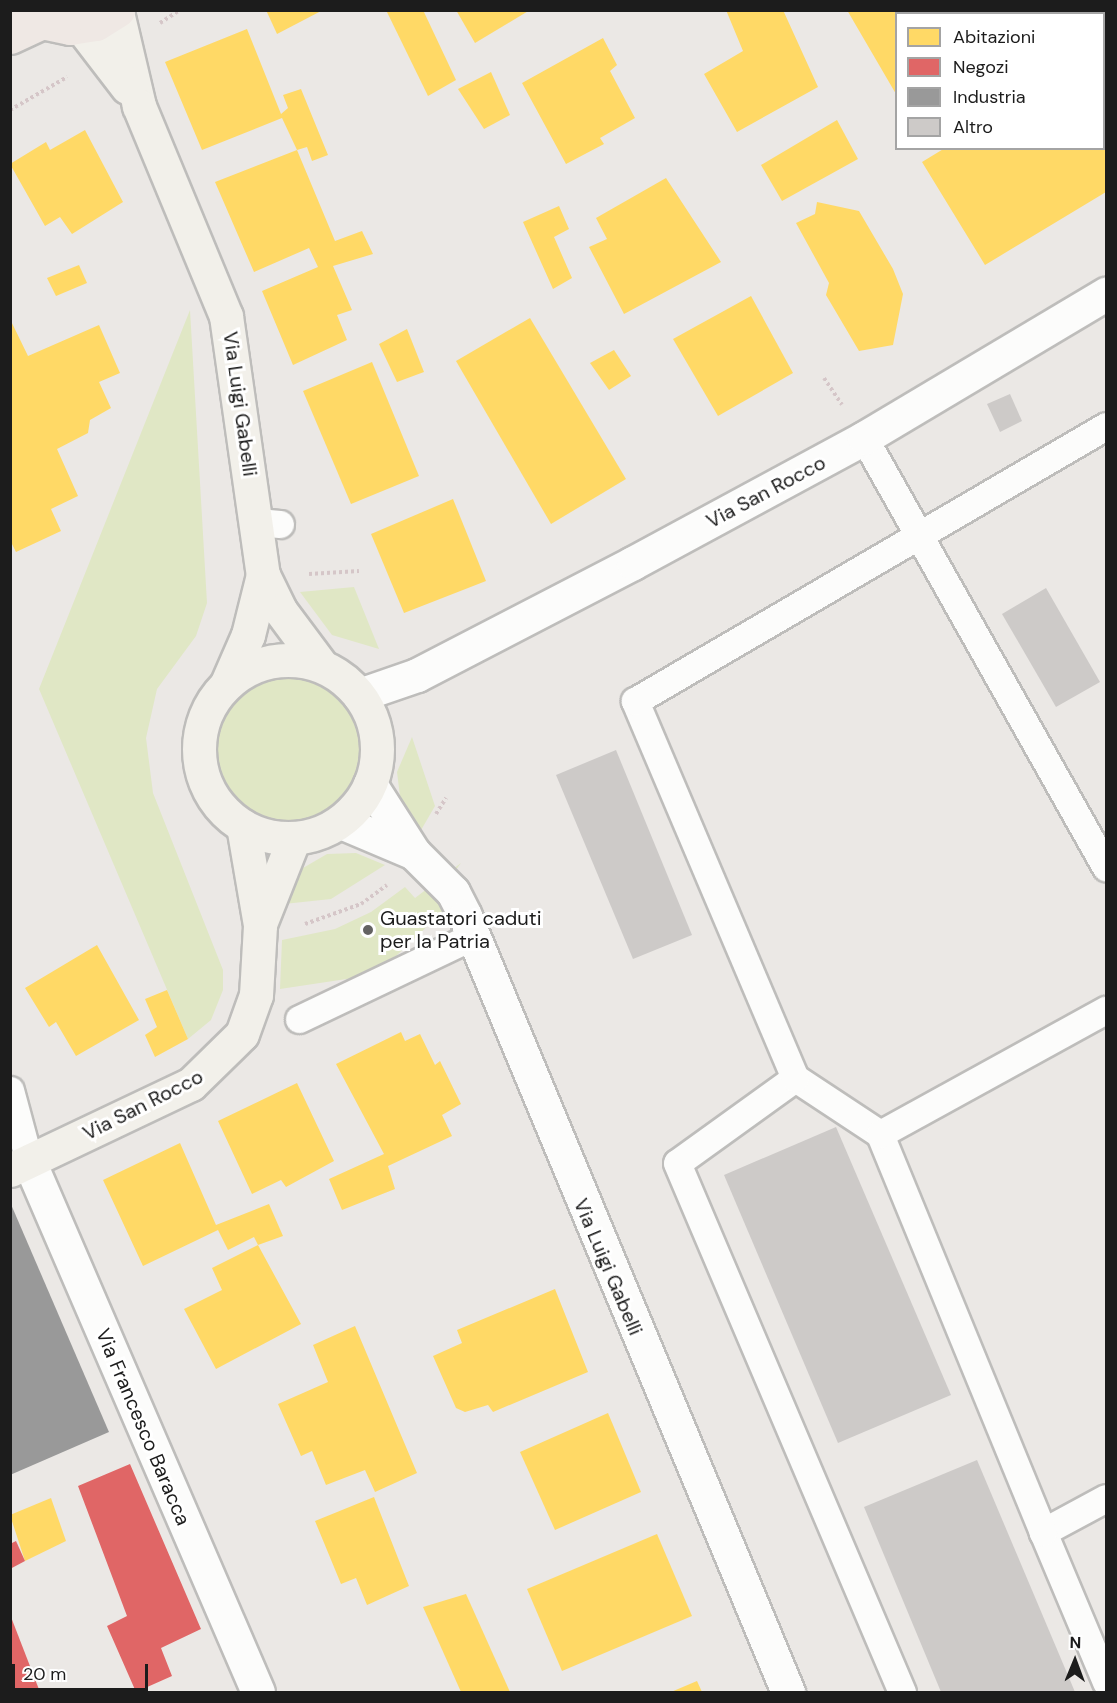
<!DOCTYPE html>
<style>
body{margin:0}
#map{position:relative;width:1117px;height:1703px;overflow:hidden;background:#ebe8e5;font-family:"DM Sans",sans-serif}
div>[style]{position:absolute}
.grass>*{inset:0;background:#e0e7c5}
.round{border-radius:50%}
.homes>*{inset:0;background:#ffd966}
.shops>*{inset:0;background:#e06666}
.industry>*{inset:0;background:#999}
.building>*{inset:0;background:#cdcac8}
.path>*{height:4px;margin-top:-2px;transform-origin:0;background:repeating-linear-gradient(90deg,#d5c6c8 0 3px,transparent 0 6px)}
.roads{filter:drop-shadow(2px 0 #bebdbb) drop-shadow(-2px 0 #bebdbb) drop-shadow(0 2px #bebdbb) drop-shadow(0 -2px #bebdbb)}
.lane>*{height:27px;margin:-13.5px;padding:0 13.5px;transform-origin:13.5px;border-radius:13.5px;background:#fcfcfb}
.street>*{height:33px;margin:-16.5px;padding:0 16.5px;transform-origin:16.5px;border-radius:16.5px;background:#fcfcfb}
.secondary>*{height:33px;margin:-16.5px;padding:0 16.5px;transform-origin:16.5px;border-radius:16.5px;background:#f2f0ea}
.secondary>.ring{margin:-16.5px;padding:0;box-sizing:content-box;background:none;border:33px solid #f2f0ea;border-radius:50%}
.primary>*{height:33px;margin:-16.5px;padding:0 16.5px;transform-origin:16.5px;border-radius:16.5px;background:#efe8e4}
.dots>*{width:16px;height:16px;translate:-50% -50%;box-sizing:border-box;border:3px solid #fff;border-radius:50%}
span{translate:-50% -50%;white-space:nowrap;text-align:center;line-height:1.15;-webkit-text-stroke:6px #fff;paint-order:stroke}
.street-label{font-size:20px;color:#1c1c1c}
.poi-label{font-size:20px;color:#1c1c1c}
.left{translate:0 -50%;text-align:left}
.frame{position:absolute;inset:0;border:12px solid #1c1c1c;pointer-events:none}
.legend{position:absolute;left:895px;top:12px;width:210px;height:138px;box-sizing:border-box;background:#fff;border:2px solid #a4a4a4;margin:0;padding:8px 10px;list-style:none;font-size:18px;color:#1c1c1c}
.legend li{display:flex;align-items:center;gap:12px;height:30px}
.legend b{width:30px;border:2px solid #a4a4a4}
.north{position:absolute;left:1045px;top:1631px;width:60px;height:60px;-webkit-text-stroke:4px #fff;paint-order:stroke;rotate:1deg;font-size:16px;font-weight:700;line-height:24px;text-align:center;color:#1c1c1c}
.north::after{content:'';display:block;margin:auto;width:21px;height:27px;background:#1c1c1c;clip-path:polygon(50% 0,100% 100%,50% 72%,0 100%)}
.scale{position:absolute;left:12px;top:1664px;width:136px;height:27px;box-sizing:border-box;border:3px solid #1c1c1c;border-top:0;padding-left:8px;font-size:18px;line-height:21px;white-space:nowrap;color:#1c1c1c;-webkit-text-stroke:4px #fff;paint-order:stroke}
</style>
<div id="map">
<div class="grass">
<i style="clip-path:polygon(190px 310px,207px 603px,196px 636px,157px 689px,146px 738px,153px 793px,223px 970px,223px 990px,211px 1020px,188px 1039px,39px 689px)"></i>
<i style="clip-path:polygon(354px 587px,379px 649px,332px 635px,300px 592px)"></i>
<i class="round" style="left:210px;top:671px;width:156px;height:156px"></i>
<i style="clip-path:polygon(412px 737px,435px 806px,417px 837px,401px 804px,397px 772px)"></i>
<i style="clip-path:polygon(356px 853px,385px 865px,331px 899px,284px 904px,303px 868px,327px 854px)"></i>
<i style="clip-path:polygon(461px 863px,452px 875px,475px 908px,434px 920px,396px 956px,353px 978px,280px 989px,282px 940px,335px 929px,371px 912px,405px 887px,415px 898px)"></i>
</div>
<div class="homes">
<i style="clip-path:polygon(266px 10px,323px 10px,277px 34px)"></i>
<i style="clip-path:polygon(386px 10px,423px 10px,456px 80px,428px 96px)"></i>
<i style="clip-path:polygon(456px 10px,530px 10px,475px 43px)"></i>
<i style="clip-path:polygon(726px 10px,783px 10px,818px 87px,737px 132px,704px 74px,743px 51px)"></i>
<i style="clip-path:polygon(847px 10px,957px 10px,959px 14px,896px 14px,896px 94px)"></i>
<i style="clip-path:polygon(247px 29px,281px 114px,288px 108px,283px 95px,301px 89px,328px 155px,312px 161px,307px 147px,297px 150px,282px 118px,202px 150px,165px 62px)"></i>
<i style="clip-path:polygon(603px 38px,617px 65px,610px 71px,635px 118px,600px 138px,604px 144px,566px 164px,522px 83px)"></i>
<i style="clip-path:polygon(1104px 68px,1106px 192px,985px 265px,922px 162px,945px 148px,1104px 148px)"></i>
<i style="clip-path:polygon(491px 72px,510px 115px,484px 129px,458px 89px)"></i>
<i style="clip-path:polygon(837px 120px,858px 159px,782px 201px,761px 165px)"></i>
<i style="clip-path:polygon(85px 130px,123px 202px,72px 234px,60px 217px,45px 226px,10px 164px,46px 142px,50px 150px)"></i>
<i style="clip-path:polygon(297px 150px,335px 241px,362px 231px,373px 254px,333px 266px,352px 310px,337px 315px,347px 340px,293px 365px,262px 291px,318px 267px,309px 248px,254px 272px,215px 182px)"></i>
<i style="clip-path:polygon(666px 178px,721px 262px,624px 314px,589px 247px,607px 239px,596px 218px)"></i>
<i style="clip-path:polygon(817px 202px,859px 211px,893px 269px,903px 294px,893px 345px,859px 351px,826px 295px,829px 283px,796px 223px,815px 214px)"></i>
<i style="clip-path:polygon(559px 206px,569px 229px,554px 237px,572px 278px,553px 289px,523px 222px)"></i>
<i style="clip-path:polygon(79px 265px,87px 283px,56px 296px,47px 278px)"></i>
<i style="clip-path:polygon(751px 296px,793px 373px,718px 416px,673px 339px)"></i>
<i style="clip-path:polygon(530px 318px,626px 479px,551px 524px,456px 361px)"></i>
<i style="clip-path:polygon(10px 319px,28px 356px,99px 325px,120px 373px,99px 382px,111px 408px,90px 420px,88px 433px,57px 449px,78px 496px,51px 509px,61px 531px,16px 552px,10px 540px)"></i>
<i style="clip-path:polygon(407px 329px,424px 372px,397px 382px,379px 344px)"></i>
<i style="clip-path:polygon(614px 350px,631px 376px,609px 390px,590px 363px)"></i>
<i style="clip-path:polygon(372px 362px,419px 476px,351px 504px,303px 391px)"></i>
<i style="clip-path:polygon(453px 499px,486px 581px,404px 613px,371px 534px)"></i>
<i style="clip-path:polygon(97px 945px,139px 1020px,76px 1056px,56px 1022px,49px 1027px,25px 988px)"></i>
<i style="clip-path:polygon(167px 990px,188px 1039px,155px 1057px,145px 1035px,157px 1027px,145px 999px)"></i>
<i style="clip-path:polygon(401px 1032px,405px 1041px,420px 1034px,435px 1065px,440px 1061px,461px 1104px,442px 1115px,452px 1136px,388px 1166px,395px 1189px,342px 1210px,329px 1179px,384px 1154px,336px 1064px)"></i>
<i style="clip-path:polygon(297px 1083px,334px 1161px,286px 1187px,281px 1180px,252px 1194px,218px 1121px)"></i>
<i style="clip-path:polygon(180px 1143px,216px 1225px,269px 1204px,283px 1236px,258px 1245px,254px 1237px,228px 1250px,218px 1230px,143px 1266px,103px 1180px)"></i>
<i style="clip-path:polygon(258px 1245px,301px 1324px,216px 1369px,184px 1309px,222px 1290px,212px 1268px)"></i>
<i style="clip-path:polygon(555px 1289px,588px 1372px,493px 1412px,488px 1405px,465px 1412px,456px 1408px,433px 1356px,462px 1343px,457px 1330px)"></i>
<i style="clip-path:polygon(355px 1326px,417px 1473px,375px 1492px,365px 1470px,326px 1485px,312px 1451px,301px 1456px,278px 1404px,328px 1382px,313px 1345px)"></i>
<i style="clip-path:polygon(608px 1413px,641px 1492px,555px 1530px,520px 1452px)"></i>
<i style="clip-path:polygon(374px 1497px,409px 1586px,367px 1605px,356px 1578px,341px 1584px,315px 1521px)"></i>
<i style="clip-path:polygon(51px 1498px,66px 1541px,25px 1561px,10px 1515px)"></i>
<i style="clip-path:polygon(657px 1534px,692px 1616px,562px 1671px,527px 1589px)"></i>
<i style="clip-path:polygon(466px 1594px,510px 1692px,461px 1692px,423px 1607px)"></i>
<i style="clip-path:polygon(697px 1681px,702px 1692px,671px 1692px)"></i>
</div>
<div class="shops">
<i style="clip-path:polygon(130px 1464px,201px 1629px,161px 1648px,172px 1676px,136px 1692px,107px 1626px,127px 1616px,78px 1486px)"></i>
<i style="clip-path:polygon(16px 1541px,25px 1561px,10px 1569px,10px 1544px)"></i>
<i style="clip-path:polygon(10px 1617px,11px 1617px,40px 1692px,10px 1692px)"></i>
</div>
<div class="industry">
<i style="clip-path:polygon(10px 1202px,109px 1432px,10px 1475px)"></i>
</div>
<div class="building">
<i style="clip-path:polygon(1010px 394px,1022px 421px,1000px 432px,987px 404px)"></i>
<i style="clip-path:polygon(1046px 588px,1100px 682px,1056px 707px,1002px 614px)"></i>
<i style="clip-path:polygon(616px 750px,692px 935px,633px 959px,556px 775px)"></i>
<i style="clip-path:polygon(836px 1127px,951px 1395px,838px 1443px,724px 1175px)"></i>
<i style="clip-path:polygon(977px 1460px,1075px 1692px,941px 1692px,864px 1507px)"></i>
</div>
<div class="path">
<i style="left:160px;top:23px;width:24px;rotate:-33deg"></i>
<i style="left:10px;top:110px;width:66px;rotate:-30.1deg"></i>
<i style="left:824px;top:378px;width:32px;rotate:56deg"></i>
<i style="left:309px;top:574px;width:50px;rotate:-3.4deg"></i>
<i style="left:436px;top:814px;width:19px;rotate:-58deg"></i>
<i style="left:305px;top:924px;width:59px;rotate:-19.7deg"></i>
<i style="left:361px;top:904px;width:32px;rotate:-36deg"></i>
</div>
<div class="roads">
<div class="lane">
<i style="left:864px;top:438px;width:493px;rotate:60.6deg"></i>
<i style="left:257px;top:522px;width:23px;rotate:5deg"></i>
<i style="left:299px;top:1019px;width:193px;rotate:-25.5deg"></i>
<i style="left:795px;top:1078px;width:145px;rotate:144.2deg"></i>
<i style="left:677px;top:1163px;width:575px;rotate:66.96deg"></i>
<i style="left:10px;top:1090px;width:73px;rotate:75deg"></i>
<i style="left:880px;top:1134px;width:102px;rotate:-146.6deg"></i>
<i style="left:795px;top:1078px;width:410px;rotate:-113deg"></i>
<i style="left:635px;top:701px;width:545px;rotate:-30.28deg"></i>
<i style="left:1106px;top:1498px;width:72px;rotate:151.6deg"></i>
<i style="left:1043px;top:1532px;width:163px;rotate:67.2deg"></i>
<i style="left:1043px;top:1532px;width:430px;rotate:-112.3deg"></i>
<i style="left:880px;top:1134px;width:258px;rotate:-28.8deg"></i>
</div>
<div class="street">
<i style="left:359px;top:695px;width:61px;rotate:-19deg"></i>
<i style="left:417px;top:675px;width:243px;rotate:-27.4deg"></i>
<i style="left:633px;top:563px;width:263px;rotate:-28.4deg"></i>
<i style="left:864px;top:438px;width:282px;rotate:-30.8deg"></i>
<i style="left:370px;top:784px;width:82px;rotate:57.5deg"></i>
<i style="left:341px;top:822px;width:79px;rotate:23deg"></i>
<i style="left:414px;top:853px;width:55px;rotate:45deg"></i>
<i style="left:453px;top:892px;width:27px;rotate:63deg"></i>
<i style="left:465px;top:916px;width:841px;rotate:67.4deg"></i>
<i style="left:29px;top:1161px;width:578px;rotate:66.67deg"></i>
</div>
<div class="secondary">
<i style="left:117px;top:12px;width:97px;rotate:76.8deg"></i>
<i style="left:139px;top:106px;width:227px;rotate:67.5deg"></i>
<i style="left:226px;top:316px;width:262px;rotate:81.9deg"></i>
<i style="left:263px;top:575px;width:39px;rotate:64deg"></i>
<i style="left:280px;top:610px;width:69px;rotate:53.3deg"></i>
<i style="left:81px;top:27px;width:76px;rotate:52.5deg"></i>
<i class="ring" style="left:199px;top:660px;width:145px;height:145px"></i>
<i style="left:227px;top:683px;width:52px;rotate:-66.4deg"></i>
<i style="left:248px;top:635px;width:62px;rotate:-76deg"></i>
<i style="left:260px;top:924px;width:92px;rotate:-68.4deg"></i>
<i style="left:10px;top:1170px;width:200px;rotate:-25.4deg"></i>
<i style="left:191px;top:1084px;width:71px;rotate:-44.4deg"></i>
<i style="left:242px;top:1034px;width:41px;rotate:-70.3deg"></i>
<i style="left:256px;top:995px;width:70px;rotate:-86.7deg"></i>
<i style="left:260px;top:925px;width:100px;rotate:-99.7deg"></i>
</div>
<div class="primary">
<i style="left:25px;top:10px;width:21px;rotate:35deg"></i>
<i style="left:42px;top:22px;width:29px;rotate:12deg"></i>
<i style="left:70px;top:28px;width:26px;rotate:-9deg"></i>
<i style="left:96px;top:24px;width:26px;rotate:-32deg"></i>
<i style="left:10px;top:37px;width:35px;rotate:-25deg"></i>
</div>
</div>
<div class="dots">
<i style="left:368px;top:930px;background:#646362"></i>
</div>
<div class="street-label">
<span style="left:240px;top:404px;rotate:82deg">Via Luigi Gabelli</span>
<span style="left:766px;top:492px;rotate:-28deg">Via San Rocco</span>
<span style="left:143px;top:1105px;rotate:-27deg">Via San Rocco</span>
<span style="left:608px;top:1267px;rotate:67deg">Via Luigi Gabelli</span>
<span style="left:143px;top:1427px;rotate:67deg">Via Francesco Baracca</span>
</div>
<div class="poi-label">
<span class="left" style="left:380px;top:930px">Guastatori caduti<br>per la Patria</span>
</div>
<div class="frame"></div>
<ul class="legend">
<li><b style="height:16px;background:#ffd966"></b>Abitazioni</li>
<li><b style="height:16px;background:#e06666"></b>Negozi</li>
<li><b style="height:16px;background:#999"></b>Industria</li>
<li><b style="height:16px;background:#cdcac8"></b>Altro</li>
</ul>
<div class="north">N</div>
<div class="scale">20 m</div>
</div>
